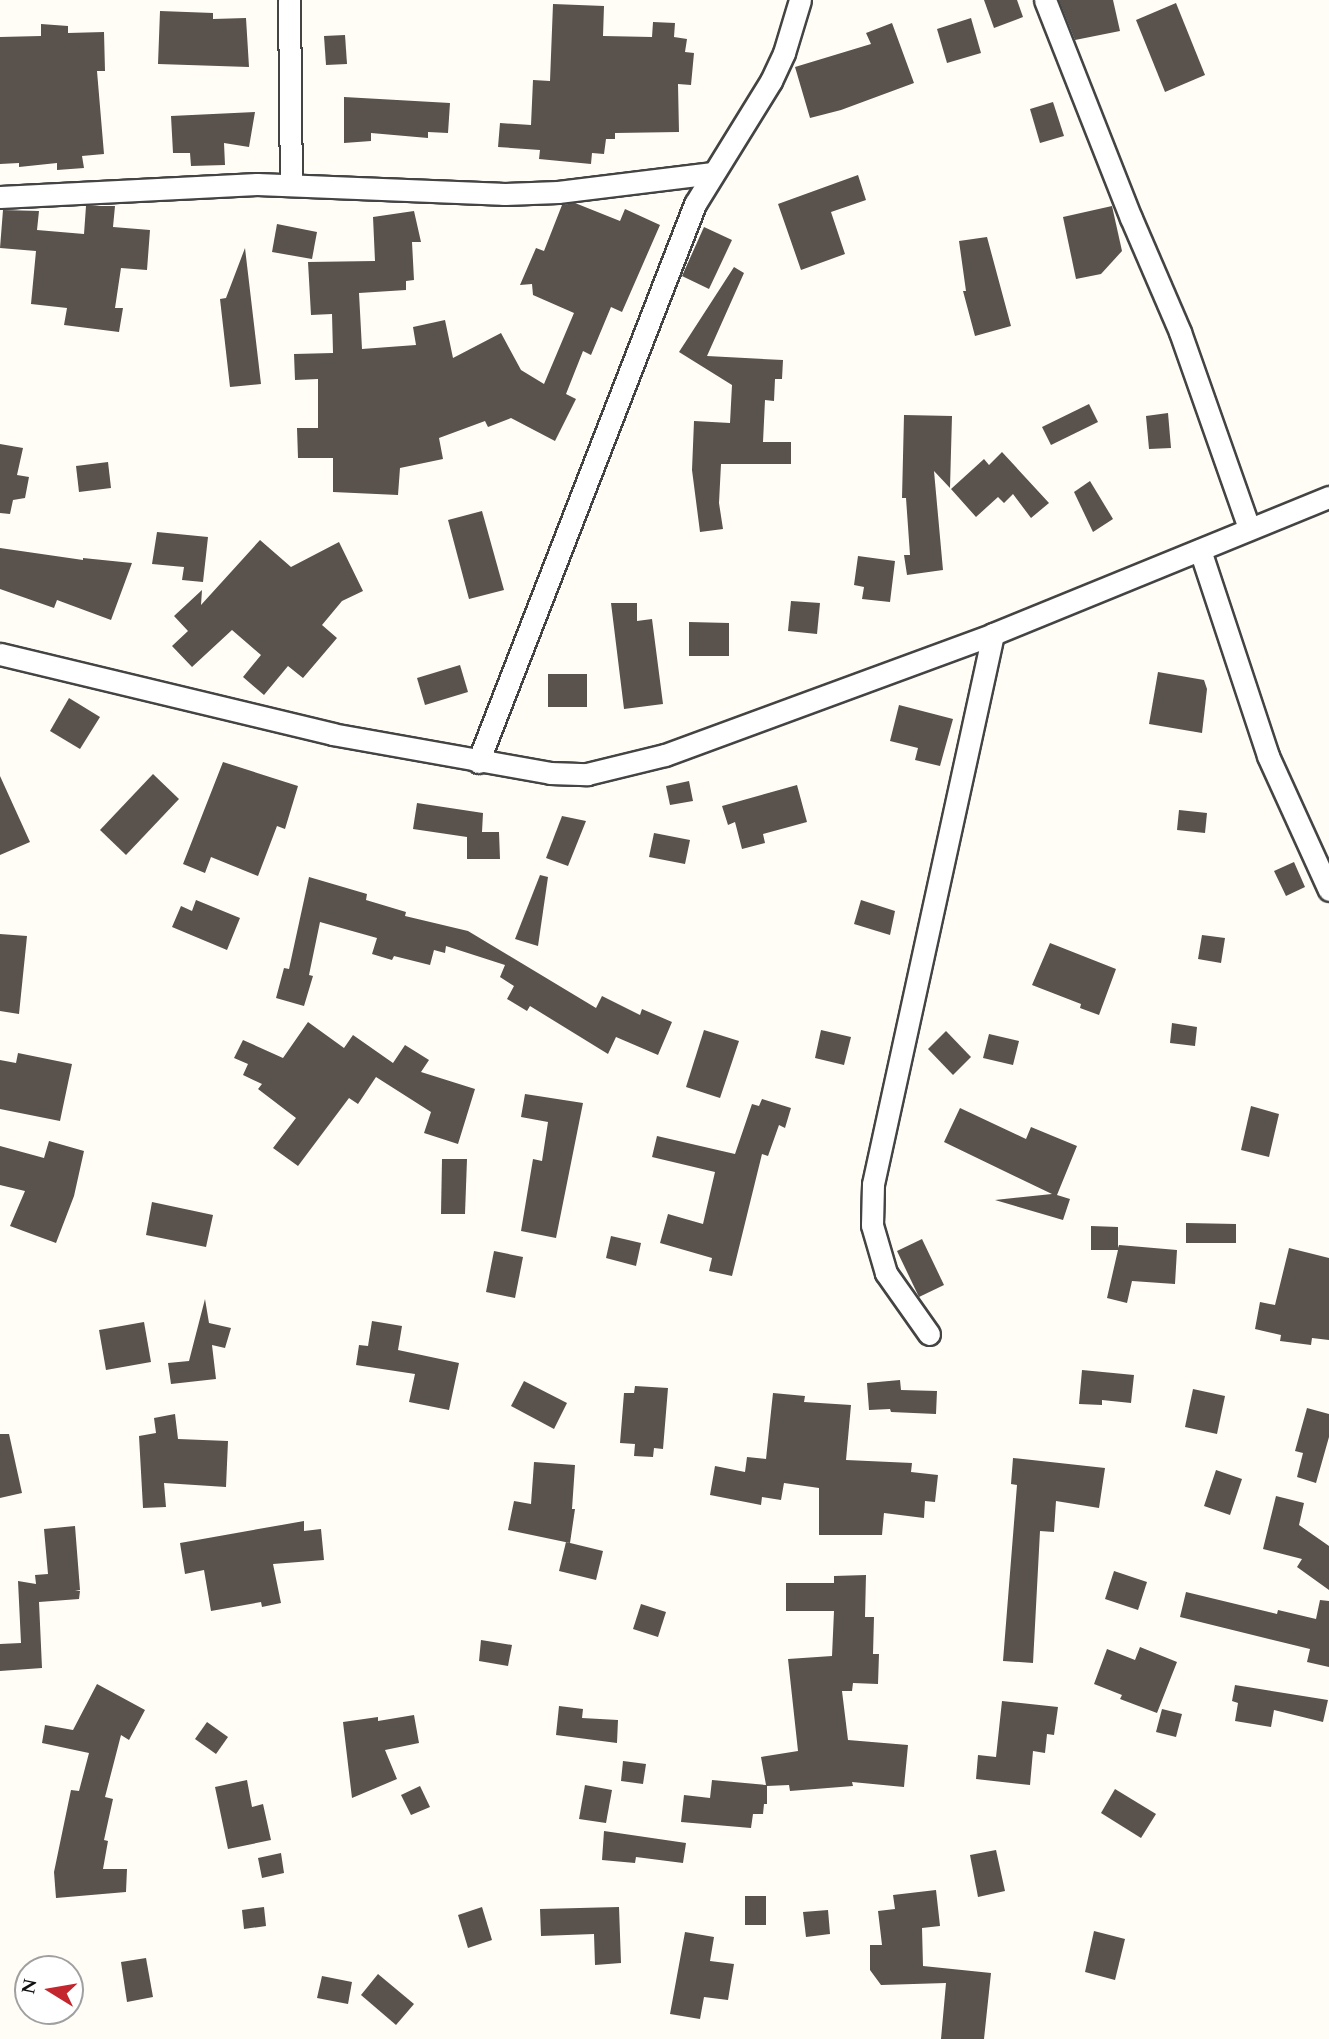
<!DOCTYPE html>
<style>
body{margin:0}
#map{position:relative;width:1329px;height:2039px;overflow:hidden;background:#fffdf5;font-family:Spectral,serif}
div>[style]{position:absolute}
.building>*{inset:0;background:#5a524d}
.roads{filter:drop-shadow(2px 0 #444) drop-shadow(-2px 0 #444) drop-shadow(0 2px #444) drop-shadow(0 -2px #444)}
.street>*{height:21px;margin:-10.5px;padding:0 10.5px;transform-origin:10.5px;border-radius:10.5px;background:#fff}
span{translate:-50% -50%;white-space:nowrap;text-align:center;line-height:1.15;-webkit-text-stroke:7px #fff;paint-order:stroke}
.north{position:absolute;left:14px;top:1955px;width:70px;height:70px;box-sizing:border-box;background:#fff;border:2px solid #a0a0a0;border-radius:50%;rotate:281deg;font-size:19px;font-weight:700;line-height:28px;text-align:center;color:#111}
.north::after{content:'';display:block;margin:auto;width:24px;height:32px;background:#c4262e;clip-path:polygon(50% 0,100% 100%,50% 72%,0 100%)}
</style>
<div id="map">
<div class="building">
<i style="clip-path:polygon(984px 0,1017px 0,1023px 17px,994px 28px)"></i>
<i style="clip-path:polygon(1059px 0,1113px 0,1120px 31px,1075px 40px)"></i>
<i style="clip-path:polygon(1176px 3px,1205px 75px,1165px 92px,1136px 20px)"></i>
<i style="clip-path:polygon(553px 4px,604px 6px,603px 36px,652px 37px,653px 22px,675px 23px,674px 37px,687px 39px,685px 52px,694px 53px,691px 85px,678px 84px,679px 132px,615px 133px,615px 139px,606px 139px,604px 154px,592px 153px,591px 164px,539px 159px,540px 150px,498px 147px,500px 123px,531px 125px,533px 80px,550px 81px)"></i>
<i style="clip-path:polygon(160px 11px,213px 13px,213px 19px,246px 18px,249px 67px,158px 64px)"></i>
<i style="clip-path:polygon(971px 18px,981px 53px,947px 63px,937px 29px)"></i>
<i style="clip-path:polygon(892px 23px,914px 83px,841px 110px,810px 118px,795px 67px,871px 44px,866px 33px)"></i>
<i style="clip-path:polygon(41px 24px,68px 26px,68px 33px,104px 32px,105px 71px,97px 71px,104px 154px,82px 156px,84px 168px,57px 170px,57px 163px,19px 167px,19px 163px,0 164px,0 37px,41px 36px)"></i>
<i style="clip-path:polygon(345px 35px,347px 64px,326px 65px,324px 36px)"></i>
<i style="clip-path:polygon(344px 97px,450px 103px,448px 133px,428px 132px,428px 138px,371px 133px,371px 141px,344px 143px)"></i>
<i style="clip-path:polygon(1053px 102px,1064px 136px,1040px 143px,1030px 109px)"></i>
<i style="clip-path:polygon(255px 112px,249px 147px,224px 143px,225px 165px,191px 166px,190px 153px,173px 153px,171px 116px)"></i>
<i style="clip-path:polygon(858px 175px,866px 200px,831px 212px,845px 254px,801px 270px,778px 204px)"></i>
<i style="clip-path:polygon(575px 203px,620px 221px,625px 209px,660px 225px,622px 312px,611px 307px,591px 355px,583px 351px,566px 394px,576px 399px,555px 441px,511px 418px,488px 427px,485px 421px,439px 438px,443px 459px,400px 468px,398px 495px,333px 492px,333px 458px,298px 458px,297px 428px,318px 428px,318px 379px,295px 380px,294px 354px,333px 353px,332px 314px,311px 315px,308px 262px,375px 261px,373px 217px,414px 211px,421px 242px,412px 242px,414px 280px,406px 281px,406px 290px,359px 293px,362px 349px,416px 345px,413px 327px,445px 320px,453px 358px,501px 333px,521px 370px,544px 384px,574px 313px,533px 295px,532px 284px,520px 285px,536px 248px,544px 251px,562px 205px)"></i>
<i style="clip-path:polygon(86px 206px,115px 206px,113px 227px,150px 230px,147px 270px,121px 268px,115px 308px,123px 308px,119px 332px,64px 325px,67px 308px,31px 304px,36px 251px,0 248px,3px 210px,39px 211px,37px 230px,84px 234px)"></i>
<i style="clip-path:polygon(1112px 206px,1122px 251px,1101px 274px,1076px 279px,1063px 217px)"></i>
<i style="clip-path:polygon(277px 224px,317px 232px,312px 259px,272px 252px)"></i>
<i style="clip-path:polygon(704px 227px,732px 240px,709px 289px,682px 276px)"></i>
<i style="clip-path:polygon(987px 237px,1011px 326px,975px 336px,963px 291px,966px 291px,959px 241px)"></i>
<i style="clip-path:polygon(245px 248px,261px 384px,230px 387px,220px 299px,226px 298px)"></i>
<i style="clip-path:polygon(734px 267px,744px 273px,707px 356px,783px 360px,782px 379px,775px 379px,774px 401px,765px 400px,763px 442px,791px 442px,791px 464px,721px 464px,719px 503px,723px 529px,700px 532px,692px 470px,694px 421px,730px 423px,732px 385px,679px 352px)"></i>
<i style="clip-path:polygon(1089px 404px,1098px 422px,1051px 445px,1042px 427px)"></i>
<i style="clip-path:polygon(1168px 413px,1171px 448px,1149px 449px,1146px 416px)"></i>
<i style="clip-path:polygon(904px 415px,952px 416px,950px 488px,934px 471px,943px 570px,907px 575px,904px 555px,910px 555px,906px 498px,902px 498px)"></i>
<i style="clip-path:polygon(0 444px,23px 448px,17px 475px,29px 477px,25px 498px,13px 500px,10px 514px,0 513px)"></i>
<i style="clip-path:polygon(1002px 452px,1049px 503px,1031px 518px,1013px 494px,1004px 503px,998px 497px,976px 517px,951px 489px,984px 459px,989px 465px)"></i>
<i style="clip-path:polygon(108px 462px,111px 488px,79px 492px,76px 466px)"></i>
<i style="clip-path:polygon(1090px 481px,1113px 519px,1093px 532px,1074px 492px)"></i>
<i style="clip-path:polygon(482px 511px,504px 590px,469px 599px,448px 520px)"></i>
<i style="clip-path:polygon(157px 532px,208px 537px,203px 582px,182px 580px,184px 567px,152px 564px)"></i>
<i style="clip-path:polygon(260px 540px,291px 567px,339px 542px,363px 591px,342px 601px,322px 625px,337px 638px,303px 678px,288px 666px,264px 695px,243px 677px,261px 655px,232px 630px,192px 667px,172px 646px,188px 631px,174px 616px,202px 590px,201px 605px)"></i>
<i style="clip-path:polygon(0 548px,83px 560px,83px 558px,132px 563px,111px 620px,57px 600px,54px 608px,0 589px)"></i>
<i style="clip-path:polygon(858px 556px,895px 561px,890px 602px,862px 599px,864px 587px,854px 585px)"></i>
<i style="clip-path:polygon(791px 601px,820px 603px,817px 634px,788px 631px)"></i>
<i style="clip-path:polygon(611px 603px,637px 603px,637px 621px,652px 619px,663px 704px,624px 709px)"></i>
<i style="clip-path:polygon(689px 622px,729px 623px,729px 656px,689px 656px)"></i>
<i style="clip-path:polygon(460px 665px,468px 692px,425px 705px,417px 678px)"></i>
<i style="clip-path:polygon(1158px 672px,1204px 680px,1207px 689px,1202px 733px,1149px 724px)"></i>
<i style="clip-path:polygon(548px 674px,587px 674px,587px 707px,548px 707px)"></i>
<i style="clip-path:polygon(69px 698px,100px 717px,80px 749px,50px 731px)"></i>
<i style="clip-path:polygon(899px 705px,953px 719px,940px 766px,915px 760px,918px 748px,890px 741px)"></i>
<i style="clip-path:polygon(223px 762px,298px 786px,285px 829px,277px 826px,258px 876px,211px 857px,205px 873px,183px 864px)"></i>
<i style="clip-path:polygon(153px 774px,179px 799px,126px 855px,100px 830px)"></i>
<i style="clip-path:polygon(0 776px,30px 842px,0 855px)"></i>
<i style="clip-path:polygon(689px 781px,693px 801px,670px 805px,666px 786px)"></i>
<i style="clip-path:polygon(797px 785px,807px 822px,763px 834px,765px 843px,742px 849px,735px 822px,728px 825px,722px 806px)"></i>
<i style="clip-path:polygon(417px 803px,483px 813px,482px 832px,499px 832px,500px 859px,467px 859px,467px 837px,413px 829px)"></i>
<i style="clip-path:polygon(1179px 810px,1207px 813px,1205px 833px,1177px 830px)"></i>
<i style="clip-path:polygon(562px 816px,586px 821px,568px 866px,546px 858px)"></i>
<i style="clip-path:polygon(654px 833px,690px 840px,685px 864px,649px 857px)"></i>
<i style="clip-path:polygon(1294px 862px,1305px 887px,1286px 896px,1274px 871px)"></i>
<i style="clip-path:polygon(540px 875px,548px 877px,538px 946px,515px 939px)"></i>
<i style="clip-path:polygon(309px 877px,367px 894px,366px 900px,406px 912px,405px 916px,468px 931px,596px 1008px,602px 996px,640px 1015px,642px 1009px,672px 1022px,658px 1055px,616px 1037px,608px 1054px,530px 1006px,527px 1011px,507px 999px,514px 986px,500px 977px,505px 965px,446px 946px,445px 953px,434px 950px,430px 965px,394px 956px,392px 960px,372px 954px,377px 938px,320px 922px,309px 975px,313px 976px,304px 1006px,276px 998px,284px 968px,289px 969px)"></i>
<i style="clip-path:polygon(196px 900px,240px 918px,227px 950px,172px 927px,181px 906px,192px 911px)"></i>
<i style="clip-path:polygon(861px 900px,895px 911px,890px 935px,854px 924px)"></i>
<i style="clip-path:polygon(0 934px,27px 936px,19px 1014px,0 1011px)"></i>
<i style="clip-path:polygon(1202px 935px,1225px 938px,1221px 963px,1198px 959px)"></i>
<i style="clip-path:polygon(1050px 943px,1116px 969px,1099px 1015px,1080px 1008px,1081px 1004px,1032px 985px)"></i>
<i style="clip-path:polygon(308px 1022px,344px 1048px,353px 1035px,393px 1063px,405px 1045px,429px 1060px,421px 1072px,475px 1089px,458px 1144px,424px 1133px,431px 1112px,376px 1077px,358px 1104px,349px 1098px,298px 1166px,273px 1148px,296px 1118px,258px 1089px,262px 1084px,243px 1075px,248px 1064px,234px 1058px,243px 1040px,283px 1058px)"></i>
<i style="clip-path:polygon(1172px 1023px,1197px 1027px,1195px 1046px,1170px 1043px)"></i>
<i style="clip-path:polygon(704px 1030px,739px 1041px,720px 1098px,686px 1087px)"></i>
<i style="clip-path:polygon(821px 1030px,851px 1037px,844px 1065px,815px 1058px)"></i>
<i style="clip-path:polygon(946px 1031px,971px 1057px,953px 1075px,928px 1049px)"></i>
<i style="clip-path:polygon(989px 1034px,1019px 1041px,1013px 1065px,983px 1058px)"></i>
<i style="clip-path:polygon(18px 1053px,72px 1064px,60px 1121px,0 1109px,0 1060px,16px 1063px)"></i>
<i style="clip-path:polygon(525px 1094px,583px 1103px,556px 1238px,521px 1231px,533px 1159px,542px 1161px,548px 1122px,521px 1117px)"></i>
<i style="clip-path:polygon(762px 1099px,791px 1108px,785px 1128px,779px 1125px,768px 1156px,762px 1154px,732px 1276px,709px 1271px,712px 1258px,660px 1243px,668px 1214px,703px 1224px,715px 1172px,652px 1157px,657px 1136px,735px 1154px,752px 1104px,759px 1106px)"></i>
<i style="clip-path:polygon(1251px 1106px,1279px 1114px,1269px 1157px,1241px 1150px)"></i>
<i style="clip-path:polygon(960px 1108px,1026px 1139px,1031px 1127px,1077px 1146px,1057px 1195px,1070px 1199px,1063px 1220px,995px 1200px,1052px 1194px,944px 1142px)"></i>
<i style="clip-path:polygon(49px 1141px,84px 1151px,74px 1196px,56px 1243px,10px 1226px,25px 1191px,0 1185px,0 1146px,44px 1158px)"></i>
<i style="clip-path:polygon(442px 1159px,467px 1159px,465px 1214px,441px 1214px)"></i>
<i style="clip-path:polygon(152px 1202px,213px 1215px,206px 1247px,146px 1235px)"></i>
<i style="clip-path:polygon(1186px 1223px,1236px 1224px,1236px 1243px,1186px 1243px)"></i>
<i style="clip-path:polygon(1091px 1226px,1118px 1227px,1118px 1248px,1119px 1245px,1177px 1250px,1175px 1284px,1132px 1281px,1127px 1303px,1107px 1298px,1118px 1250px,1091px 1250px)"></i>
<i style="clip-path:polygon(611px 1236px,641px 1243px,636px 1266px,606px 1258px)"></i>
<i style="clip-path:polygon(922px 1239px,944px 1285px,919px 1297px,897px 1251px)"></i>
<i style="clip-path:polygon(1289px 1248px,1329px 1258px,1329px 1340px,1312px 1338px,1311px 1345px,1280px 1341px,1281px 1335px,1255px 1329px,1260px 1302px,1275px 1305px)"></i>
<i style="clip-path:polygon(494px 1251px,523px 1257px,515px 1298px,486px 1292px)"></i>
<i style="clip-path:polygon(205px 1299px,209px 1323px,231px 1328px,225px 1348px,212px 1345px,216px 1379px,171px 1384px,168px 1363px,189px 1361px)"></i>
<i style="clip-path:polygon(372px 1321px,402px 1326px,398px 1350px,459px 1363px,449px 1410px,409px 1402px,415px 1374px,356px 1365px,359px 1345px,368px 1346px)"></i>
<i style="clip-path:polygon(144px 1322px,151px 1362px,106px 1370px,99px 1330px)"></i>
<i style="clip-path:polygon(1082px 1370px,1134px 1375px,1131px 1403px,1102px 1400px,1102px 1405px,1079px 1404px)"></i>
<i style="clip-path:polygon(900px 1380px,901px 1390px,937px 1391px,936px 1414px,891px 1412px,890px 1409px,869px 1410px,867px 1383px)"></i>
<i style="clip-path:polygon(524px 1381px,567px 1403px,554px 1429px,511px 1406px)"></i>
<i style="clip-path:polygon(635px 1386px,668px 1388px,663px 1449px,654px 1448px,653px 1457px,634px 1456px,635px 1444px,620px 1443px,624px 1393px,634px 1393px)"></i>
<i style="clip-path:polygon(1193px 1389px,1225px 1396px,1217px 1434px,1185px 1427px)"></i>
<i style="clip-path:polygon(773px 1393px,805px 1396px,804px 1402px,851px 1405px,846px 1460px,912px 1463px,911px 1472px,938px 1475px,935px 1502px,925px 1501px,924px 1518px,884px 1513px,882px 1535px,819px 1535px,819px 1488px,784px 1483px,781px 1500px,762px 1497px,761px 1505px,710px 1495px,715px 1466px,745px 1472px,747px 1457px,766px 1459px)"></i>
<i style="clip-path:polygon(1307px 1408px,1329px 1414px,1329px 1437px,1316px 1483px,1297px 1477px,1303px 1453px,1295px 1451px)"></i>
<i style="clip-path:polygon(175px 1414px,178px 1439px,228px 1441px,226px 1487px,164px 1483px,166px 1507px,143px 1508px,139px 1436px,156px 1433px,154px 1418px)"></i>
<i style="clip-path:polygon(0 1434px,9px 1434px,22px 1493px,0 1498px)"></i>
<i style="clip-path:polygon(1013px 1458px,1105px 1468px,1099px 1508px,1056px 1501px,1054px 1532px,1040px 1531px,1033px 1663px,1003px 1661px,1017px 1485px,1011px 1484px)"></i>
<i style="clip-path:polygon(534px 1462px,575px 1465px,572px 1509px,575px 1509px,570px 1543px,508px 1530px,514px 1501px,531px 1504px)"></i>
<i style="clip-path:polygon(1216px 1470px,1242px 1479px,1230px 1515px,1204px 1506px)"></i>
<i style="clip-path:polygon(1276px 1496px,1304px 1503px,1299px 1525px,1329px 1546px,1329px 1590px,1297px 1567px,1302px 1559px,1263px 1549px)"></i>
<i style="clip-path:polygon(304px 1521px,304px 1531px,321px 1529px,324px 1560px,273px 1564px,281px 1603px,262px 1607px,261px 1602px,211px 1611px,204px 1570px,185px 1574px,180px 1543px)"></i>
<i style="clip-path:polygon(75px 1526px,80px 1590px,75px 1590px,80px 1591px,79px 1599px,39px 1602px,42px 1668px,0 1671px,0 1644px,21px 1643px,18px 1581px,36px 1584px,35px 1575px,48px 1574px,44px 1529px)"></i>
<i style="clip-path:polygon(566px 1542px,603px 1551px,596px 1580px,559px 1571px)"></i>
<i style="clip-path:polygon(1114px 1571px,1147px 1582px,1138px 1610px,1105px 1599px)"></i>
<i style="clip-path:polygon(866px 1575px,865px 1617px,874px 1617px,873px 1654px,879px 1654px,878px 1684px,853px 1683px,852px 1691px,842px 1691px,848px 1740px,908px 1745px,904px 1787px,852px 1782px,853px 1786px,790px 1791px,789px 1785px,767px 1786px,767px 1804px,764px 1804px,763px 1814px,753px 1814px,751px 1828px,681px 1822px,684px 1795px,710px 1798px,712px 1780px,766px 1785px,761px 1757px,798px 1751px,788px 1659px,832px 1656px,834px 1611px,786px 1611px,786px 1583px,834px 1583px,834px 1576px)"></i>
<i style="clip-path:polygon(1186px 1592px,1277px 1614px,1278px 1610px,1316px 1619px,1320px 1600px,1329px 1601px,1329px 1667px,1307px 1662px,1310px 1649px,1180px 1617px)"></i>
<i style="clip-path:polygon(641px 1604px,666px 1612px,658px 1637px,633px 1629px)"></i>
<i style="clip-path:polygon(481px 1640px,512px 1645px,508px 1666px,479px 1661px)"></i>
<i style="clip-path:polygon(1140px 1647px,1177px 1662px,1157px 1713px,1120px 1699px,1122px 1695px,1094px 1684px,1107px 1649px,1135px 1660px)"></i>
<i style="clip-path:polygon(97px 1684px,145px 1710px,129px 1740px,121px 1735px,105px 1797px,113px 1799px,104px 1840px,108px 1841px,103px 1869px,127px 1869px,126px 1892px,56px 1898px,54px 1872px,71px 1790px,79px 1791px,89px 1753px,42px 1743px,45px 1725px,73px 1730px)"></i>
<i style="clip-path:polygon(1235px 1685px,1328px 1700px,1323px 1722px,1274px 1710px,1271px 1727px,1235px 1721px,1238px 1703px,1232px 1701px)"></i>
<i style="clip-path:polygon(1002px 1701px,1058px 1707px,1054px 1735px,1047px 1734px,1045px 1753px,1033px 1751px,1030px 1785px,976px 1779px,978px 1755px,996px 1757px)"></i>
<i style="clip-path:polygon(559px 1706px,583px 1709px,582px 1718px,618px 1720px,617px 1743px,556px 1735px)"></i>
<i style="clip-path:polygon(1162px 1709px,1182px 1714px,1176px 1737px,1156px 1732px)"></i>
<i style="clip-path:polygon(414px 1715px,419px 1743px,385px 1750px,397px 1779px,352px 1798px,343px 1722px,378px 1717px,378px 1721px)"></i>
<i style="clip-path:polygon(207px 1722px,228px 1737px,216px 1754px,195px 1739px)"></i>
<i style="clip-path:polygon(623px 1761px,646px 1764px,643px 1784px,621px 1781px)"></i>
<i style="clip-path:polygon(247px 1780px,252px 1807px,263px 1804px,271px 1840px,228px 1849px,215px 1787px)"></i>
<i style="clip-path:polygon(585px 1785px,612px 1790px,606px 1823px,579px 1819px)"></i>
<i style="clip-path:polygon(420px 1786px,430px 1807px,411px 1815px,401px 1795px)"></i>
<i style="clip-path:polygon(1115px 1789px,1156px 1814px,1141px 1838px,1101px 1813px)"></i>
<i style="clip-path:polygon(604px 1831px,686px 1843px,683px 1863px,636px 1857px,635px 1863px,602px 1860px)"></i>
<i style="clip-path:polygon(996px 1850px,1005px 1891px,978px 1897px,970px 1855px)"></i>
<i style="clip-path:polygon(281px 1853px,284px 1873px,262px 1878px,258px 1858px)"></i>
<i style="clip-path:polygon(936px 1890px,940px 1926px,922px 1928px,923px 1966px,991px 1973px,984px 2039px,941px 2039px,946px 1983px,881px 1985px,870px 1970px,870px 1945px,882px 1945px,878px 1911px,895px 1909px,893px 1895px)"></i>
<i style="clip-path:polygon(745px 1896px,766px 1896px,766px 1925px,745px 1925px)"></i>
<i style="clip-path:polygon(264px 1907px,266px 1926px,244px 1929px,242px 1910px)"></i>
<i style="clip-path:polygon(482px 1907px,492px 1940px,468px 1948px,458px 1915px)"></i>
<i style="clip-path:polygon(619px 1907px,621px 1963px,595px 1965px,594px 1934px,541px 1936px,540px 1909px)"></i>
<i style="clip-path:polygon(828px 1910px,830px 1934px,806px 1937px,803px 1912px)"></i>
<i style="clip-path:polygon(1094px 1931px,1125px 1939px,1115px 1980px,1085px 1972px)"></i>
<i style="clip-path:polygon(685px 1932px,714px 1937px,710px 1961px,734px 1964px,728px 2000px,704px 1997px,700px 2019px,670px 2014px)"></i>
<i style="clip-path:polygon(146px 1958px,153px 1997px,127px 2002px,121px 1962px)"></i>
<i style="clip-path:polygon(378px 1974px,414px 2004px,396px 2025px,361px 1995px)"></i>
<i style="clip-path:polygon(322px 1976px,352px 1982px,348px 2004px,317px 1998px)"></i>
</div>
<div class="roads">
<div class="street">
<i style="left:289px;top:0;width:184px;rotate:89.4deg"></i>
<i style="left:1045px;top:0;width:234px;rotate:68.5deg"></i>
<i style="left:1131px;top:218px;width:124px;rotate:66.7deg"></i>
<i style="left:1180px;top:332px;width:208px;rotate:70.6deg"></i>
<i style="left:0;top:197px;width:257px;rotate:-2.9deg"></i>
<i style="left:257px;top:184px;width:248px;rotate:2.3deg"></i>
<i style="left:505px;top:194px;width:53px;rotate:-2.2deg"></i>
<i style="left:558px;top:192px;width:156px;rotate:-7deg"></i>
<i style="left:1200px;top:550px;width:217px;rotate:71.7deg"></i>
<i style="left:1268px;top:756px;width:147px;rotate:65.5deg"></i>
<i style="left:0;top:654px;width:342px;rotate:13.5deg"></i>
<i style="left:332px;top:734px;width:221px;rotate:10.1deg"></i>
<i style="left:550px;top:773px;width:37px;rotate:2deg"></i>
<i style="left:587px;top:774px;width:80px;rotate:-13.7deg"></i>
<i style="left:665px;top:755px;width:350px;rotate:-20.2deg"></i>
<i style="left:993px;top:634px;width:363px;rotate:-22.2deg"></i>
<i style="left:478px;top:762px;width:599px;rotate:-68.75deg"></i>
<i style="left:695px;top:204px;width:145px;rotate:-58.3deg"></i>
<i style="left:771px;top:81px;width:31px;rotate:-65deg"></i>
<i style="left:784px;top:53px;width:55px;rotate:-73.2deg"></i>
<i style="left:929px;top:1334px;width:75px;rotate:-125.2deg"></i>
<i style="left:886px;top:1273px;width:50px;rotate:-106.3deg"></i>
<i style="left:872px;top:1225px;width:41px;rotate:-88.6deg"></i>
<i style="left:873px;top:1184px;width:563px;rotate:-77.69deg"></i>
</div>
</div>
<div class="north">N</div>
</div>
